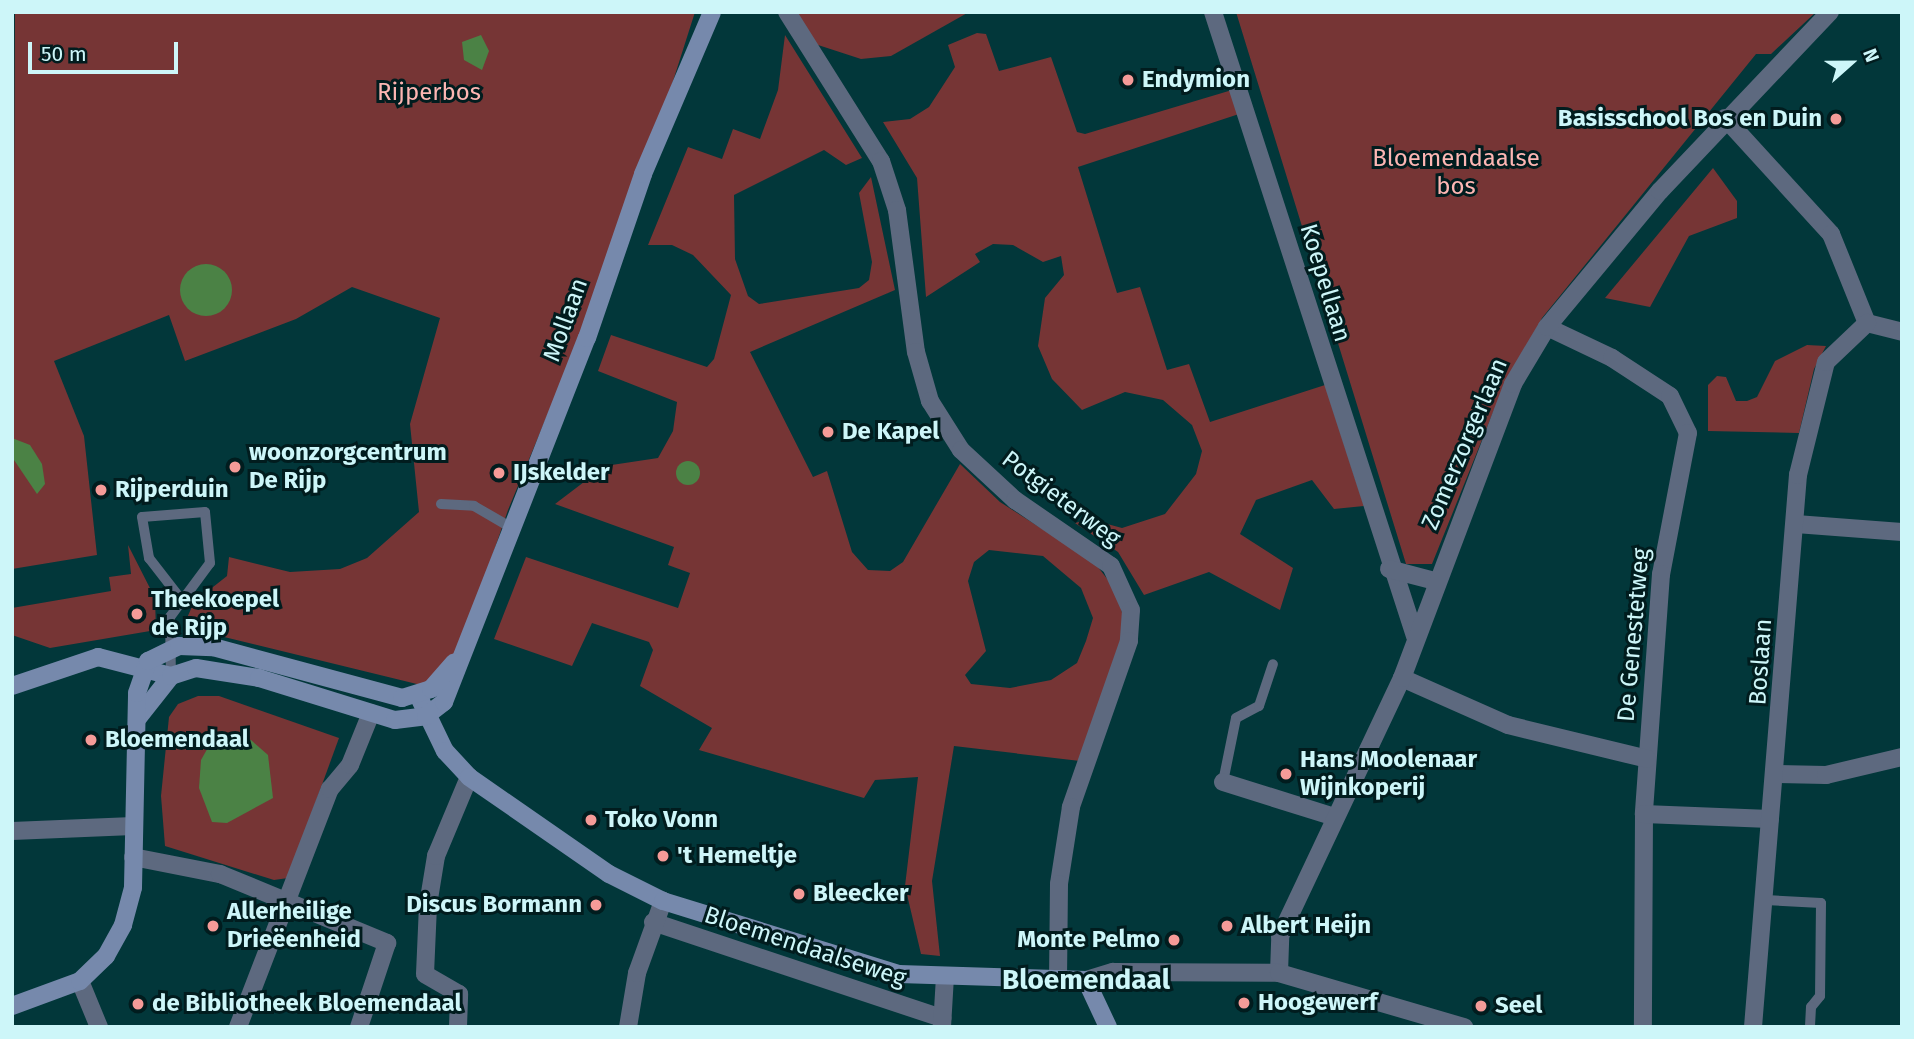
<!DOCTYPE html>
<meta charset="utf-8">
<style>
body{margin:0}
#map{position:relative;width:1914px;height:1039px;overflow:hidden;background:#02373a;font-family:"Fira Sans",sans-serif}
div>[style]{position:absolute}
.green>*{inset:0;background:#763535}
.water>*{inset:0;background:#4b8245}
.round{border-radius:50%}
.lane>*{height:10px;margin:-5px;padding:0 5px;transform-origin:5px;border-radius:5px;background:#5d697f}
.street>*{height:18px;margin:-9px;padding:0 9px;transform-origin:9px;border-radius:9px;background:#5d697f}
.secondary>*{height:18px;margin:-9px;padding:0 9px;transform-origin:9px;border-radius:9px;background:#7689ac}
.dots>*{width:19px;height:19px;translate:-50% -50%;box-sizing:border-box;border:4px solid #011c1e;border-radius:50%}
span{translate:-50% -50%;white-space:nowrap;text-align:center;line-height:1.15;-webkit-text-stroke:6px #011c1e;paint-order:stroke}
.poi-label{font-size:24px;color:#cdf6f9;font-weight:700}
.left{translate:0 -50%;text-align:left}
.right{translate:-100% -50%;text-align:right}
.park-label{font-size:24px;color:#fdb6b3}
.street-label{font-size:24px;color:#cdf6f9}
.quarter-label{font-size:28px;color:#cdf6f9;font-weight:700}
.frame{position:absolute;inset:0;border:14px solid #cdf6f9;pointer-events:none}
.north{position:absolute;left:1816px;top:28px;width:70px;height:70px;-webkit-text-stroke:5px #011c1e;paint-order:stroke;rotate:69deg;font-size:19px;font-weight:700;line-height:28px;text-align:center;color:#cdf6f9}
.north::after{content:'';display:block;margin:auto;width:24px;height:32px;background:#cdf6f9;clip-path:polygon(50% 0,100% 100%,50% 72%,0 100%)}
.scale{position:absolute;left:28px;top:42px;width:150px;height:32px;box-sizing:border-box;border:4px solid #cdf6f9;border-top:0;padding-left:9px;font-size:21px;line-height:24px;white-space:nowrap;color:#cdf6f9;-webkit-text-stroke:5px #011c1e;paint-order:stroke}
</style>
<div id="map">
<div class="green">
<i style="clip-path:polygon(15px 12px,695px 12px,631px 213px,508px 510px,457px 658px,425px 686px,183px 627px,194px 602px,227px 576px,229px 557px,290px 572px,340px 569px,367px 558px,419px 512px,410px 424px,440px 318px,352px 287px,296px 319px,185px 361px,169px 315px,54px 361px,84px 436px,97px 555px,12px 569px)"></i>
<i style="clip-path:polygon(794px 12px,969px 12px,891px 56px,861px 59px,815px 44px)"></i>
<i style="clip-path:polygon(1236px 12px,1816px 12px,1771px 54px,1756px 54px,1542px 318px,1494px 410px,1432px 564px,1406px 564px)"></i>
<i style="clip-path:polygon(977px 33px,986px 34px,999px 71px,1051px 57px,1077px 132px,1085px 134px,1232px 90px,1239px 114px,1078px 167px,1117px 293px,1140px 287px,1167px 370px,1189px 364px,1210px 422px,1325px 385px,1364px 506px,1334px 509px,1312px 480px,1256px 500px,1240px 534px,1293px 568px,1280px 610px,1209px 572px,1144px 595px,1118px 552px,1075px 523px,1089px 519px,1122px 528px,1165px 514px,1196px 474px,1202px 451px,1192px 425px,1163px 400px,1125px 392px,1082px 410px,1052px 379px,1038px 346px,1045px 298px,1064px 275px,1061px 256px,1043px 262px,1013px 245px,993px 244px,975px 254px,980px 262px,926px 297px,917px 178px,883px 122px,910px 119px,929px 107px,955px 67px,948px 45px)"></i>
<i style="clip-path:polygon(evenodd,785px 35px,862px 158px,846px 165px,824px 150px,734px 195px,735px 259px,748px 296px,759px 304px,859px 288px,869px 280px,872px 262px,859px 193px,871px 177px,895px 290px,750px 352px,813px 477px,827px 471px,852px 552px,868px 570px,890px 571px,903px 562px,960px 464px,1000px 502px,1094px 562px,1119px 594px,1122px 613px,1123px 634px,1080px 761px,954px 746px,932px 881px,940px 956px,921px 954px,905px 886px,918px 777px,875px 780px,864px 798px,699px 750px,712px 728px,640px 686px,653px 650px,649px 642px,592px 623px,572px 666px,494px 639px,526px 557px,678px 608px,690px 573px,668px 565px,674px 547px,555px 504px,605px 466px,658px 458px,673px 431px,677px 402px,598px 371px,611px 335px,707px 367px,714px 359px,731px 295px,693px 255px,672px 245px,648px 245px,688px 147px,722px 159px,733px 129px,760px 139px,778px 90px,785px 35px,989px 550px,1043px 556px,1081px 588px,1093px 618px,1086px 641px,1077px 663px,1051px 680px,1010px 688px,971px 684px,965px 675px,986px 651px,968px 581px,974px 562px,989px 550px)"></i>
<i style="clip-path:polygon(1713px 168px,1737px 201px,1737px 218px,1689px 236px,1650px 307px,1605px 298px)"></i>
<i style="clip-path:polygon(1807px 345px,1826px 346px,1814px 369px,1799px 433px,1708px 431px,1708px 385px,1717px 376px,1726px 377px,1736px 401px,1747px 401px,1757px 397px,1775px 361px)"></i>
<i style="clip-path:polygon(128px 545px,155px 598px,156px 630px,50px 648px,12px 635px,12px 608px,111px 591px,109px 577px,131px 574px)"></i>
<i style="clip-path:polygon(198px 696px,219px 696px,339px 738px,288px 878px,274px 880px,165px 846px,161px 796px,169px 717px,178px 704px)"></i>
</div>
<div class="water">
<i style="clip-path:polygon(481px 35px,489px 51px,482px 70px,464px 60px,462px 42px)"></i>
<i class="round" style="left:180px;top:264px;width:52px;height:52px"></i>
<i style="clip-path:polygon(12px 438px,30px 445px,42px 464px,45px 484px,37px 494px,12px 457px)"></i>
<i class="round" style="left:676px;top:461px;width:24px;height:24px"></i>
<i style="clip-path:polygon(229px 736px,251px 740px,268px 755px,273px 798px,227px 823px,212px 822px,199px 788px,201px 760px,210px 744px)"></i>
</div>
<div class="lane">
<i style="left:441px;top:504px;width:33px;rotate:3deg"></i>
<i style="left:474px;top:506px;width:44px;rotate:30.1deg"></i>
<i style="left:171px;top:676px;width:59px;rotate:-91deg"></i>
<i style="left:170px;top:617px;width:67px;rotate:-53.5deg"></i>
<i style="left:210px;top:563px;width:51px;rotate:-95.6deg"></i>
<i style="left:205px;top:512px;width:63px;rotate:175.5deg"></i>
<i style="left:142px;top:517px;width:42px;rotate:80.3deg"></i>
<i style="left:149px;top:558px;width:51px;rotate:52.2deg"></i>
<i style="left:1223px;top:782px;width:65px;rotate:-78.5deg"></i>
<i style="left:1236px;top:718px;width:26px;rotate:-28deg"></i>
<i style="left:1259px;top:706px;width:44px;rotate:-71.6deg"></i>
<i style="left:1766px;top:900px;width:55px;rotate:3.1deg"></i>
<i style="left:1821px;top:903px;width:93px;rotate:90.6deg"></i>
<i style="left:1820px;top:996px;width:14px;rotate:129deg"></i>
<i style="left:1811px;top:1007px;width:20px;rotate:93deg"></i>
</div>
<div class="street">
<i style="left:787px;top:12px;width:176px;rotate:57.8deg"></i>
<i style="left:881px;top:161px;width:52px;rotate:71.9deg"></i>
<i style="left:897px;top:210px;width:143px;rotate:82.4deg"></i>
<i style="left:916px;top:352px;width:51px;rotate:74.1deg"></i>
<i style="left:930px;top:401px;width:58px;rotate:57.7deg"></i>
<i style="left:961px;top:450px;width:74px;rotate:42.8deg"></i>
<i style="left:1015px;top:500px;width:116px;rotate:34.5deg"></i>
<i style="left:1111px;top:566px;width:48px;rotate:65.6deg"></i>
<i style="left:1131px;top:610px;width:31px;rotate:94deg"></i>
<i style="left:1129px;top:641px;width:176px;rotate:109.3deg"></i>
<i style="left:1071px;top:807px;width:78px;rotate:98.9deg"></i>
<i style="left:1059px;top:884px;width:91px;rotate:90.6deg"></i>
<i style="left:1213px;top:12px;width:656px;rotate:72.06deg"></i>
<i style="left:1725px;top:118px;width:157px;rotate:47.6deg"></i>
<i style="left:1831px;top:234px;width:96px;rotate:68deg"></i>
<i style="left:1867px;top:323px;width:36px;rotate:14deg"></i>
<i style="left:1547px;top:327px;width:72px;rotate:25.5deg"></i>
<i style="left:1612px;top:358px;width:69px;rotate:33.2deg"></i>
<i style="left:1670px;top:396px;width:41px;rotate:64.1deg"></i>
<i style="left:1688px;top:433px;width:144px;rotate:100.8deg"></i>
<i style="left:1661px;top:574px;width:241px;rotate:94.1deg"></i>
<i style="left:1644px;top:814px;width:213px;rotate:90.3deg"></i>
<i style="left:1796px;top:524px;width:106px;rotate:4.3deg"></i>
<i style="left:1389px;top:569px;width:48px;rotate:14.6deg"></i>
<i style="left:1402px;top:678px;width:116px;rotate:23.9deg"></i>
<i style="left:1508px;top:725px;width:143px;rotate:13.7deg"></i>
<i style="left:1777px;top:774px;width:49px;rotate:1.2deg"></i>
<i style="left:1826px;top:775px;width:78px;rotate:-13.3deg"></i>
<i style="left:1223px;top:782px;width:117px;rotate:17.4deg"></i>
<i style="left:1644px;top:814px;width:126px;rotate:2.3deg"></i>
<i style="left:12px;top:831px;width:121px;rotate:-2.4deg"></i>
<i style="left:133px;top:857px;width:89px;rotate:11.1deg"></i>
<i style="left:220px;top:874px;width:181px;rotate:22.4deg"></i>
<i style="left:387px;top:943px;width:89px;rotate:108.4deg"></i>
<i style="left:653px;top:922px;width:305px;rotate:18.4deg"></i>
<i style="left:1279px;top:973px;width:37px;rotate:-88deg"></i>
<i style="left:1280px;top:936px;width:285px;rotate:-64.7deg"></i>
<i style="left:1402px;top:678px;width:314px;rotate:-69.3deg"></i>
<i style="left:1513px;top:384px;width:66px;rotate:-59.2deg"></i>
<i style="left:1547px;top:327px;width:177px;rotate:-50.3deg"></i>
<i style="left:1660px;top:191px;width:247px;rotate:-46.5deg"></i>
<i style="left:1086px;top:980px;width:28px;rotate:-17deg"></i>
<i style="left:1113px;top:972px;width:166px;rotate:0.3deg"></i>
<i style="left:1279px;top:973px;width:193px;rotate:16.3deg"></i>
<i style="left:80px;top:981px;width:50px;rotate:67.6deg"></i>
<i style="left:238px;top:1027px;width:255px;rotate:-68.9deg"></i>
<i style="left:330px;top:789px;width:31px;rotate:-50deg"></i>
<i style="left:350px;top:765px;width:56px;rotate:-68deg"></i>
<i style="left:458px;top:1027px;width:33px;rotate:-88deg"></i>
<i style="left:459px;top:994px;width:39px;rotate:-150deg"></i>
<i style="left:425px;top:974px;width:69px;rotate:-87.5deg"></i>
<i style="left:428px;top:905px;width:50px;rotate:-80.7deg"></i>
<i style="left:436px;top:856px;width:86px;rotate:-67.3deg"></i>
<i style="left:628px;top:1027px;width:55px;rotate:-80.5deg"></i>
<i style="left:637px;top:973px;width:77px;rotate:-70.1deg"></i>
<i style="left:942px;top:1027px;width:51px;rotate:-86.6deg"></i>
<i style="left:1753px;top:1027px;width:554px;rotate:-85.34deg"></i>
<i style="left:1798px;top:475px;width:116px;rotate:-76.1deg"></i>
<i style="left:1826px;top:362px;width:57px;rotate:-43.6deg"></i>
</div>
<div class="secondary">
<i style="left:12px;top:686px;width:91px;rotate:-18.6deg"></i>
<i style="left:98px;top:657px;width:75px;rotate:14.6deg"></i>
<i style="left:418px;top:695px;width:62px;rotate:64.3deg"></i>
<i style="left:445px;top:751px;width:35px;rotate:47deg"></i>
<i style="left:469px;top:777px;width:170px;rotate:34.7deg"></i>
<i style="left:609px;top:874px;width:60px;rotate:26.6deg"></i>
<i style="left:663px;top:901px;width:247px;rotate:17.2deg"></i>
<i style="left:899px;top:974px;width:187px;rotate:1.8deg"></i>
<i style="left:1086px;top:980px;width:52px;rotate:64.9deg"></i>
<i style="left:138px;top:718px;width:53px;rotate:-51.8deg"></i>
<i style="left:171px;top:676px;width:26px;rotate:-18deg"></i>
<i style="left:196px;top:668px;width:64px;rotate:9deg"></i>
<i style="left:259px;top:678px;width:142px;rotate:17.2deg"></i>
<i style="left:395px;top:720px;width:31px;rotate:-7deg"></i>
<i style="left:426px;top:716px;width:23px;rotate:-38deg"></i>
<i style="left:444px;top:702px;width:391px;rotate:-68.6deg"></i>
<i style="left:587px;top:338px;width:173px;rotate:-71.1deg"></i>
<i style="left:643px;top:174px;width:176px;rotate:-66.9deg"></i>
<i style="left:12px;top:1006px;width:72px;rotate:-20.2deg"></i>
<i style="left:80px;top:981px;width:36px;rotate:-44deg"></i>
<i style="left:106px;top:956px;width:35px;rotate:-61deg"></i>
<i style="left:123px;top:925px;width:39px;rotate:-75deg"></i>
<i style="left:133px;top:887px;width:194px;rotate:-88.8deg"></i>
<i style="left:137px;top:693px;width:34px;rotate:-71deg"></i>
<i style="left:148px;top:661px;width:34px;rotate:-26deg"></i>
<i style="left:179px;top:646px;width:34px;rotate:2deg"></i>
<i style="left:213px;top:647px;width:196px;rotate:15.1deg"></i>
<i style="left:402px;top:698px;width:30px;rotate:-17deg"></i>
<i style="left:431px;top:689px;width:35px;rotate:-49deg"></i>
</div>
<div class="dots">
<i style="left:1128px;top:80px;background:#f59b98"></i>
<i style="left:1836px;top:119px;background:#f59b98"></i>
<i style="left:828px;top:432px;background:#f59b98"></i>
<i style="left:235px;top:467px;background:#f59b98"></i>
<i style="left:499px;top:473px;background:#f59b98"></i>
<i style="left:101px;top:490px;background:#f59b98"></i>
<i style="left:137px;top:614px;background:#f59b98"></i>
<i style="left:91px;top:740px;background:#f59b98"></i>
<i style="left:1286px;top:774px;background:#f59b98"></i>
<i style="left:591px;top:820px;background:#f59b98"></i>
<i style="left:663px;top:856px;background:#f59b98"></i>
<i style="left:799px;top:894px;background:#f59b98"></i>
<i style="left:596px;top:905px;background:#f59b98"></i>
<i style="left:213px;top:926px;background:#f59b98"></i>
<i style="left:1227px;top:926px;background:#f59b98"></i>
<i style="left:1174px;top:940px;background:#f59b98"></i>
<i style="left:1244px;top:1003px;background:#f59b98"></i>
<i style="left:138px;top:1004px;background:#f59b98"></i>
<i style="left:1481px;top:1006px;background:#f59b98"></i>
</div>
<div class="poi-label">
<span class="left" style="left:1142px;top:80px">Endymion</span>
<span class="right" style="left:1822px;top:119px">Basisschool Bos en Duin</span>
<span class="left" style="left:842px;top:432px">De Kapel</span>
<span class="left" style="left:249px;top:467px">woonzorgcentrum<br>De Rijp</span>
<span class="left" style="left:513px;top:473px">IJskelder</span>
<span class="left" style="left:115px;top:490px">Rijperduin</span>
<span class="left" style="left:151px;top:614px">Theekoepel<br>de Rijp</span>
<span class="left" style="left:105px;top:740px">Bloemendaal</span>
<span class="left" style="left:1300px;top:774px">Hans Moolenaar<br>Wijnkoperij</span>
<span class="left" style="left:605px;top:820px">Toko Vonn</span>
<span class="left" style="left:677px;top:856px">'t Hemeltje</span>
<span class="left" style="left:813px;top:894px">Bleecker</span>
<span class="right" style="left:582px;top:905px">Discus Bormann</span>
<span class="left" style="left:227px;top:926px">Allerheilige<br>Drieëenheid</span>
<span class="left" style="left:1241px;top:926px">Albert Heijn</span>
<span class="right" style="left:1160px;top:940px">Monte Pelmo</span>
<span class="left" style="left:1258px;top:1003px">Hoogewerf</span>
<span class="left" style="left:152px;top:1004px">de Bibliotheek Bloemendaal</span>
<span class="left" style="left:1495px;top:1006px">Seel</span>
</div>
<div class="park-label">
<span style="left:429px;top:93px">Rijperbos</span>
<span style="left:1456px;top:173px">Bloemendaalse<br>bos</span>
</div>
<div class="street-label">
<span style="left:1325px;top:283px;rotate:73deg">Koepellaan</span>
<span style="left:566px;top:320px;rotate:-70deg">Mollaan</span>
<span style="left:1465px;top:444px;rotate:-67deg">Zomerzorgerlaan</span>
<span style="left:1061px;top:499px;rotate:37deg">Potgieterweg</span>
<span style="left:1634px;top:635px;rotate:-85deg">De Genestetweg</span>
<span style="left:1761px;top:662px;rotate:-86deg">Boslaan</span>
<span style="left:805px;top:947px;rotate:18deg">Bloemendaalseweg</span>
</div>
<div class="quarter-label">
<span style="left:1086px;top:980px">Bloemendaal</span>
</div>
<div class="frame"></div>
<div class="north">N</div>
<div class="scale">50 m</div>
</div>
